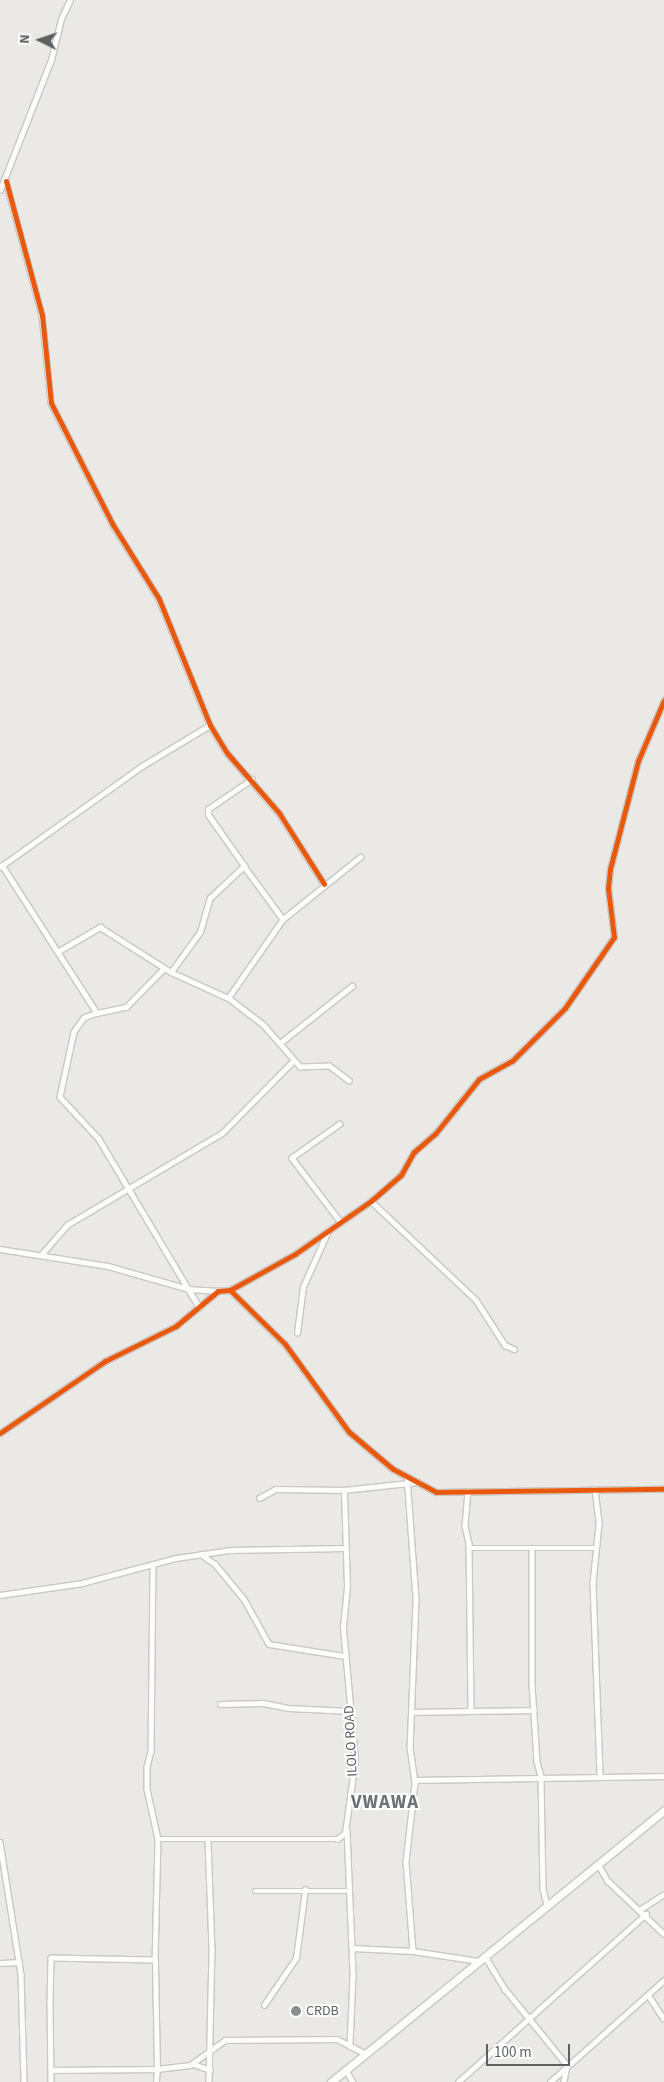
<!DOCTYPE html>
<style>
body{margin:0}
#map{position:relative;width:664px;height:2082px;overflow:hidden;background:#ebe9e6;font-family:"Source Sans 3",sans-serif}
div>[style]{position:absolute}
.roads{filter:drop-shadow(1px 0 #c7c7c7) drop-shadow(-1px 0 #c7c7c7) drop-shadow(0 1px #c7c7c7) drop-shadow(0 -1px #c7c7c7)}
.street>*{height:4.5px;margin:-2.25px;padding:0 2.25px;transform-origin:2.25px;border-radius:2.25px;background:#fcfcfb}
.secondary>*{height:7px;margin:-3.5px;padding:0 3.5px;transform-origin:3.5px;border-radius:3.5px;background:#fcfcfb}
.cycleway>*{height:5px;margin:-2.5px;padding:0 2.5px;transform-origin:2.5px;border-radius:2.5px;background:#e8590c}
.dots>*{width:14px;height:14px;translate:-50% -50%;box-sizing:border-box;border:2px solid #fff;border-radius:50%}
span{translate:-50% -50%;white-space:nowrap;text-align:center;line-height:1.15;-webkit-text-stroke:4px #fff;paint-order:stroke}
.street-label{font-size:14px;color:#5b6063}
.poi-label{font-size:14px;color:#5b6063}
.left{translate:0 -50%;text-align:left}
.district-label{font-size:19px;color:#6c7275;font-weight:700;letter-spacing:1px}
.north{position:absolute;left:15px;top:15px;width:50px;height:50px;-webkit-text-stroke:4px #fff;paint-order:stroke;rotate:274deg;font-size:14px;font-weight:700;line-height:20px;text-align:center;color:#5b6063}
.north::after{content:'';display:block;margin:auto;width:18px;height:22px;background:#5b6063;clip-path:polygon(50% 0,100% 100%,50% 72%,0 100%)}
.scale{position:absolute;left:486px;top:2044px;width:84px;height:22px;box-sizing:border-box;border:2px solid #5b6063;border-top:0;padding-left:6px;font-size:15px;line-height:18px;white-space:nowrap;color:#5b6063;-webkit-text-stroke:4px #fff;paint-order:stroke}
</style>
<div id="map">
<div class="roads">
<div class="street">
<i style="left:6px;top:181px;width:139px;rotate:75deg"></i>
<i style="left:42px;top:315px;width:88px;rotate:84.2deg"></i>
<i style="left:51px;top:403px;width:137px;rotate:63.1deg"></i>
<i style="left:113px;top:525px;width:87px;rotate:58.1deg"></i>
<i style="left:159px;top:599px;width:136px;rotate:68deg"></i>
<i style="left:210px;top:725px;width:33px;rotate:59deg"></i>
<i style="left:227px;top:753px;width:79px;rotate:49.1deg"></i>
<i style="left:279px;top:813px;width:84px;rotate:57.6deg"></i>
<i style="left:0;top:190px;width:140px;rotate:-68.6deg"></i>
<i style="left:51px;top:60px;width:42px;rotate:-76.3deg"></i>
<i style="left:61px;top:19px;width:21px;rotate:-65deg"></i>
<i style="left:2px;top:865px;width:176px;rotate:57.3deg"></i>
<i style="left:97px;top:1013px;width:14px;rotate:159deg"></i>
<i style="left:84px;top:1018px;width:17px;rotate:126deg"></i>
<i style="left:74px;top:1032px;width:66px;rotate:102.2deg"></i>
<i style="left:60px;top:1097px;width:57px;rotate:47.1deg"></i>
<i style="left:99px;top:1139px;width:196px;rotate:59.2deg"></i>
<i style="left:244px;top:866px;width:66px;rotate:53.7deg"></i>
<i style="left:0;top:867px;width:174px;rotate:-35.4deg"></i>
<i style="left:142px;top:766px;width:79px;rotate:-31.1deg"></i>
<i style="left:59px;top:951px;width:48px;rotate:-30.3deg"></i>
<i style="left:100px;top:927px;width:84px;rotate:32.4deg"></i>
<i style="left:171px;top:972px;width:63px;rotate:24.5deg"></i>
<i style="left:171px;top:972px;width:49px;rotate:-54.1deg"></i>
<i style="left:200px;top:932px;width:35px;rotate:-74deg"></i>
<i style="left:210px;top:898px;width:47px;rotate:-43.3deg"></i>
<i style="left:244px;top:866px;width:62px;rotate:-125.2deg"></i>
<i style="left:208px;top:815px;width:6px;rotate:-90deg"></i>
<i style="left:208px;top:809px;width:53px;rotate:-34.3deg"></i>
<i style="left:97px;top:1013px;width:30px;rotate:-12deg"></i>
<i style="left:126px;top:1007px;width:54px;rotate:-45.7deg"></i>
<i style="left:280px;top:1043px;width:92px;rotate:-38.4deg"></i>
<i style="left:349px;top:1081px;width:25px;rotate:-143deg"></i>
<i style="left:329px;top:1066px;width:29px;rotate:178deg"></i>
<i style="left:300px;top:1067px;width:56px;rotate:-131.4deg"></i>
<i style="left:263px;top:1025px;width:44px;rotate:-142.4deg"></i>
<i style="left:228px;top:998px;width:96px;rotate:-55.2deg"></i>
<i style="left:283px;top:919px;width:99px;rotate:-38.8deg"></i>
<i style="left:340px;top:1124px;width:59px;rotate:144.7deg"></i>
<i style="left:292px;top:1158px;width:79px;rotate:52.7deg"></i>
<i style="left:371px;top:1201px;width:144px;rotate:43.3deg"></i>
<i style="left:476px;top:1300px;width:54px;rotate:57.2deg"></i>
<i style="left:505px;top:1345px;width:10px;rotate:24deg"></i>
<i style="left:0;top:1249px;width:109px;rotate:8.9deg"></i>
<i style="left:108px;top:1266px;width:84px;rotate:15.9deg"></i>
<i style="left:189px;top:1289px;width:29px;rotate:4deg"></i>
<i style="left:41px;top:1255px;width:40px;rotate:-49deg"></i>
<i style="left:67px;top:1225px;width:180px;rotate:-30.7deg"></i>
<i style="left:222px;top:1133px;width:101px;rotate:-45.4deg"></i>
<i style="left:230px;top:1290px;width:74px;rotate:-29deg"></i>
<i style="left:295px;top:1254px;width:93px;rotate:-34.9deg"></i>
<i style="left:371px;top:1201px;width:40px;rotate:-41deg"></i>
<i style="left:401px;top:1175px;width:26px;rotate:-61deg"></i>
<i style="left:414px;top:1152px;width:28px;rotate:-41deg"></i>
<i style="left:435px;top:1134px;width:70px;rotate:-51.3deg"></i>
<i style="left:479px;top:1079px;width:38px;rotate:-29deg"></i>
<i style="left:512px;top:1061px;width:75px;rotate:-45deg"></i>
<i style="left:565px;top:1008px;width:86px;rotate:-55.4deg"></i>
<i style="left:614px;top:937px;width:49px;rotate:-97deg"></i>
<i style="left:608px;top:888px;width:19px;rotate:-84deg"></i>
<i style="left:610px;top:869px;width:112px;rotate:-75.5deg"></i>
<i style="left:638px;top:761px;width:66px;rotate:-66.9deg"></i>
<i style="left:297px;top:1333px;width:46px;rotate:-82.6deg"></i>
<i style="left:303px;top:1287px;width:59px;rotate:-66deg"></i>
<i style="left:0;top:1433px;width:127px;rotate:-34.4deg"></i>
<i style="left:105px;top:1361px;width:79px;rotate:-26.2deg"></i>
<i style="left:176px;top:1326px;width:55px;rotate:-39.8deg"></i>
<i style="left:218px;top:1291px;width:12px;rotate:-5deg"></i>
<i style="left:230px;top:1290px;width:77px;rotate:44.5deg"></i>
<i style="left:285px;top:1344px;width:109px;rotate:54deg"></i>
<i style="left:349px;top:1432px;width:57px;rotate:40.1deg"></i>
<i style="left:393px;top:1469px;width:49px;rotate:28.1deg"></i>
<i style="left:436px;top:1492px;width:228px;rotate:-0.8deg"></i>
<i style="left:407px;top:1476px;width:124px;rotate:85.8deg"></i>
<i style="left:416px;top:1600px;width:147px;rotate:92.3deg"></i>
<i style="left:410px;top:1747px;width:36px;rotate:82deg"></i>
<i style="left:415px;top:1783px;width:80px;rotate:96.5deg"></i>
<i style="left:406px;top:1862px;width:89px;rotate:85.5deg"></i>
<i style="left:595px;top:1489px;width:35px;rotate:83deg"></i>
<i style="left:599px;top:1524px;width:59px;rotate:95.8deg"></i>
<i style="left:593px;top:1583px;width:193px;rotate:87.9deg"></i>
<i style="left:468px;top:1491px;width:35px;rotate:95deg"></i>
<i style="left:465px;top:1526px;width:18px;rotate:77deg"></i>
<i style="left:469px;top:1544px;width:167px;rotate:89.3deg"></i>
<i style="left:259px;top:1498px;width:19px;rotate:-28deg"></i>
<i style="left:276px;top:1489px;width:68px;rotate:0.8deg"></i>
<i style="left:344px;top:1490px;width:74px;rotate:-6.2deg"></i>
<i style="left:469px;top:1548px;width:127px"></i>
<i style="left:532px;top:1549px;width:135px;rotate:90deg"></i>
<i style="left:532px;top:1684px;width:78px;rotate:86.3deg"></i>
<i style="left:537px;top:1762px;width:15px;rotate:74deg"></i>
<i style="left:541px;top:1776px;width:113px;rotate:89deg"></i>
<i style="left:543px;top:1889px;width:16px;rotate:76deg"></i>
<i style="left:201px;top:1554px;width:17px;rotate:36deg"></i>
<i style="left:215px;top:1564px;width:45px;rotate:50.4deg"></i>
<i style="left:244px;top:1599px;width:51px;rotate:60.9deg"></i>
<i style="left:269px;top:1644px;width:77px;rotate:9deg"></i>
<i style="left:153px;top:1564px;width:187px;rotate:90.6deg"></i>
<i style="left:151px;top:1751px;width:16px;rotate:104deg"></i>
<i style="left:147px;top:1767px;width:22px;rotate:90deg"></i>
<i style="left:147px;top:1789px;width:51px;rotate:77.6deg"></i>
<i style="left:158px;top:1839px;width:121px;rotate:91.4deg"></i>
<i style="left:0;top:1595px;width:83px;rotate:-8.3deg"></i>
<i style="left:82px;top:1583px;width:97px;rotate:-14.9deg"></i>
<i style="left:176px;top:1558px;width:55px;rotate:-8.4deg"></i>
<i style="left:230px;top:1550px;width:115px;rotate:-1deg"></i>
<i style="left:220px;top:1704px;width:43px;rotate:-1.3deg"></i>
<i style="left:263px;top:1703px;width:25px;rotate:11deg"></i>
<i style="left:288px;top:1708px;width:63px;rotate:2.7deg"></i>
<i style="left:411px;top:1712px;width:123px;rotate:-0.9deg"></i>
<i style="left:415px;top:1780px;width:249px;rotate:-0.9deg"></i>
<i style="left:347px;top:1830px;width:146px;rotate:87.6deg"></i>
<i style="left:353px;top:1976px;width:70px;rotate:92.5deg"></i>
<i style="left:158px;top:1839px;width:179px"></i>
<i style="left:337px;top:1839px;width:10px;rotate:-37deg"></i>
<i style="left:345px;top:1833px;width:74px;rotate:-82.2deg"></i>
<i style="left:355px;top:1760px;width:134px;rotate:-95.2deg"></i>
<i style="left:343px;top:1627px;width:40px;rotate:-84.3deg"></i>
<i style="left:347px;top:1587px;width:97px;rotate:-91.8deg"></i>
<i style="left:208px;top:1840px;width:109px;rotate:87.9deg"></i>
<i style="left:212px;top:1949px;width:133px;rotate:91.3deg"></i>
<i style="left:0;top:1842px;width:134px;rotate:81deg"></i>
<i style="left:21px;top:1974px;width:108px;rotate:88.4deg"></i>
<i style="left:598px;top:1864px;width:20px;rotate:60deg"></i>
<i style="left:608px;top:1881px;width:77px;rotate:43.4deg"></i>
<i style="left:255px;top:1891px;width:93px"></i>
<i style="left:641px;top:1909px;width:27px;rotate:-33deg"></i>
<i style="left:352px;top:1948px;width:61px;rotate:2.8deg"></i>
<i style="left:413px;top:1951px;width:66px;rotate:8.7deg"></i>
<i style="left:485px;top:1956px;width:39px;rotate:59deg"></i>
<i style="left:505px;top:1989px;width:98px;rotate:50.8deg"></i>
<i style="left:567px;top:2065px;width:17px;rotate:100deg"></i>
<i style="left:0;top:1963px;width:19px;rotate:-3deg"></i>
<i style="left:649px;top:1996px;width:27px;rotate:57deg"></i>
<i style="left:264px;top:2005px;width:57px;rotate:-55.8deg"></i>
<i style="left:296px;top:1958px;width:69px;rotate:-82.5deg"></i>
<i style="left:193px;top:2064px;width:18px;rotate:19deg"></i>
<i style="left:51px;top:2070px;width:106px;rotate:-0.5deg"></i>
<i style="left:157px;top:2069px;width:109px;rotate:-91.1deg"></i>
<i style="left:155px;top:1960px;width:104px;rotate:-178.9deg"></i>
<i style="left:51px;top:1958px;width:44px;rotate:91.3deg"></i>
<i style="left:50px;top:2002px;width:80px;rotate:89.3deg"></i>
<i style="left:346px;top:2070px;width:14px;rotate:60deg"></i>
<i style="left:156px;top:2082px;width:13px;rotate:-86deg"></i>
<i style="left:157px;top:2069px;width:33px;rotate:-7deg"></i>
<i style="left:190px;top:2065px;width:43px;rotate:-35.5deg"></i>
<i style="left:225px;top:2040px;width:112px;rotate:-0.5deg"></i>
<i style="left:337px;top:2039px;width:33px;rotate:27deg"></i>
<i style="left:458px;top:2082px;width:252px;rotate:-41.8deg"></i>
<i style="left:550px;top:2082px;width:153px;rotate:-41.8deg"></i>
</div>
<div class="secondary">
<i style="left:331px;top:2082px;width:430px;rotate:-39.2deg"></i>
</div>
</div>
<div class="cycleway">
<i style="left:6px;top:181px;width:139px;rotate:75deg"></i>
<i style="left:42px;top:315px;width:88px;rotate:84.2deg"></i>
<i style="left:51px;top:403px;width:137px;rotate:63.1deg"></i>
<i style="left:113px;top:525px;width:87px;rotate:58.1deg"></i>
<i style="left:159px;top:599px;width:136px;rotate:68deg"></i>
<i style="left:210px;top:725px;width:33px;rotate:59deg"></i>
<i style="left:227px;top:753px;width:79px;rotate:49.1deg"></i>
<i style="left:279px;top:813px;width:84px;rotate:57.6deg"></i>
<i style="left:230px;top:1290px;width:74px;rotate:-29deg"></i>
<i style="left:295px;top:1254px;width:93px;rotate:-34.9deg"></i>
<i style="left:371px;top:1201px;width:40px;rotate:-41deg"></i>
<i style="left:401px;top:1175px;width:26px;rotate:-61deg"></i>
<i style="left:414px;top:1152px;width:28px;rotate:-41deg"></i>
<i style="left:435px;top:1134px;width:70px;rotate:-51.3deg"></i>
<i style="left:479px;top:1079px;width:38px;rotate:-29deg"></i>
<i style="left:512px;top:1061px;width:75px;rotate:-45deg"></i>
<i style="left:565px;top:1008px;width:86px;rotate:-55.4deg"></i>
<i style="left:614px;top:937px;width:49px;rotate:-97deg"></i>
<i style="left:608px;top:888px;width:19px;rotate:-84deg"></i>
<i style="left:610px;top:869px;width:112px;rotate:-75.5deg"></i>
<i style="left:638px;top:761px;width:66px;rotate:-66.9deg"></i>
<i style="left:0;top:1433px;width:127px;rotate:-34.4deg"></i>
<i style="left:105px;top:1361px;width:79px;rotate:-26.2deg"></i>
<i style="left:176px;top:1326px;width:55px;rotate:-39.8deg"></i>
<i style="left:218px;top:1291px;width:12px;rotate:-5deg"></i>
<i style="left:230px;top:1290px;width:77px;rotate:44.5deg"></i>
<i style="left:285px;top:1344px;width:109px;rotate:54deg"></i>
<i style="left:349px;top:1432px;width:57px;rotate:40.1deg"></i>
<i style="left:393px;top:1469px;width:49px;rotate:28.1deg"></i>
<i style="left:436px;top:1492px;width:228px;rotate:-0.8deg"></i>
</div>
<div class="dots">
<i style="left:296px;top:2011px;background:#8d9091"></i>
</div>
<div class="street-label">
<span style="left:351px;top:1741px;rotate:-93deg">ILOLO ROAD</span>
</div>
<div class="poi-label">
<span class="left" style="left:306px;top:2011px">CRDB</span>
</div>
<div class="district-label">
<span style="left:385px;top:1803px">VWAWA</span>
</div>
<div class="north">N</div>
<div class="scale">100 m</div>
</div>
